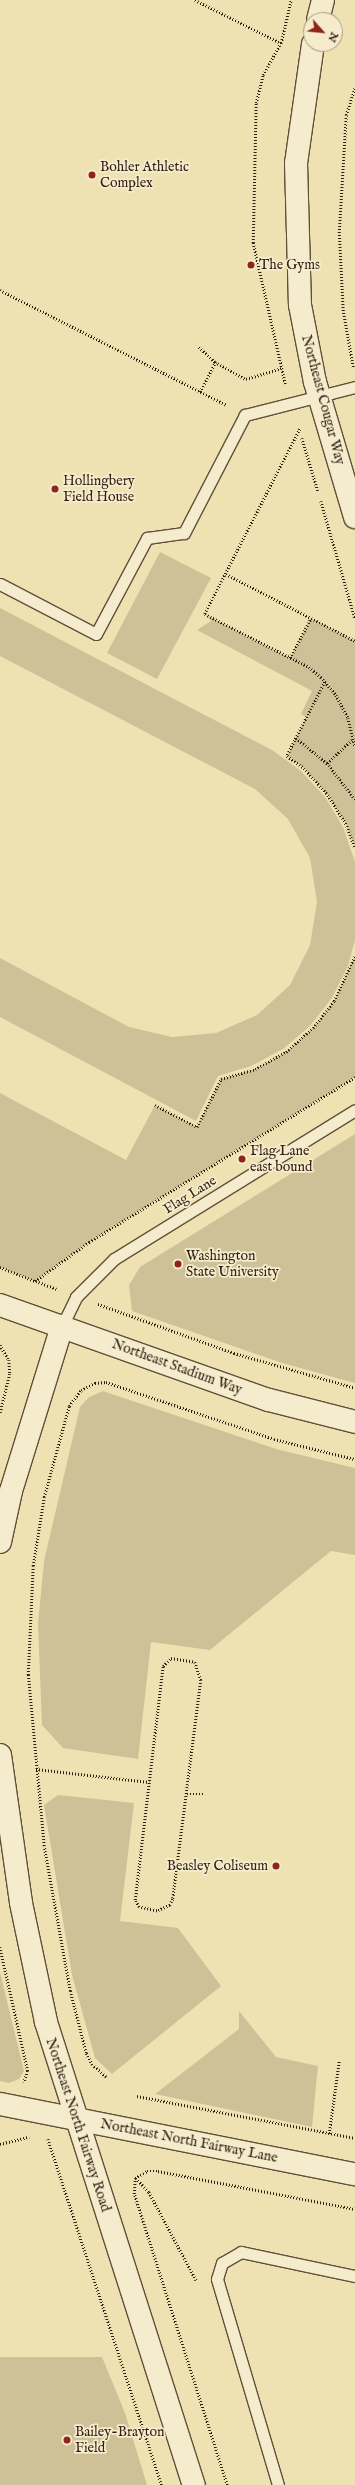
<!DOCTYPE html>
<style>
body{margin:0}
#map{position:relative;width:355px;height:2485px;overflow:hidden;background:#efe2b2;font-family:"IM FELL English",serif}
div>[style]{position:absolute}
.green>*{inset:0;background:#cfc197}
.path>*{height:2.5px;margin-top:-1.25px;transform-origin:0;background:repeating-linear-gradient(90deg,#321e12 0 1px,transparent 0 3px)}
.roads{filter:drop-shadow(1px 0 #614f3a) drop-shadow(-1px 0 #614f3a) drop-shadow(0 1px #614f3a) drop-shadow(0 -1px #614f3a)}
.lane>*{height:11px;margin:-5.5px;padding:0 5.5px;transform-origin:5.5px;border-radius:5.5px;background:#f5eccd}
.street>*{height:22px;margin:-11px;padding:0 11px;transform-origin:11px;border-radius:11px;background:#f5eccd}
.secondary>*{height:22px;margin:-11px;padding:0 11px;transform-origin:11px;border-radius:11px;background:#f5eccd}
.dots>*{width:11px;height:11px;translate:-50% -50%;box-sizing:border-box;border:2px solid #f5eccd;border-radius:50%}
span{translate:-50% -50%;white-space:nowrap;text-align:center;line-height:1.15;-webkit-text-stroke:3.5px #f5eccd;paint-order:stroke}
.poi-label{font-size:14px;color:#321e12}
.left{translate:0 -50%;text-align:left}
.right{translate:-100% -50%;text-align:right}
.street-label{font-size:14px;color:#321e12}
.north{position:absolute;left:303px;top:12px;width:40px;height:40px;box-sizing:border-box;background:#f5eccd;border:1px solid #a79a82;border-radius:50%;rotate:117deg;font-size:11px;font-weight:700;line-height:16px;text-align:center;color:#321e12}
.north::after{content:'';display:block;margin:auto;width:14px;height:18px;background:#8f2418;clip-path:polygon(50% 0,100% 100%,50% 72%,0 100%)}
</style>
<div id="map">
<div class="green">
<i style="clip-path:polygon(160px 552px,211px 578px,157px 679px,107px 653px)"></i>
<i style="clip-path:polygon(0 608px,272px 750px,301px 771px,325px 797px,343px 827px,355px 862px,355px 940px,348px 966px,332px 998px,310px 1026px,283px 1049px,251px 1066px,218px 1076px,196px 1121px,0 1017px,0 958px,129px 1027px,172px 1037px,216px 1033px,257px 1015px,290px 985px,310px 945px,317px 902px,310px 858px,288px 819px,255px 789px,0 656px)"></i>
<i style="clip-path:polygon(205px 614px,290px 658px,311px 618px,355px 641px,355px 848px,347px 826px,328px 795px,304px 768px,287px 756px,306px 717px,301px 714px,312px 691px,197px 630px,211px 621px)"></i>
<i style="clip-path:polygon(355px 956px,355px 1077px,89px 1242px,35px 1281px,0 1267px,0 1093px,126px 1160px,155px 1105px,197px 1127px,221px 1079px,255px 1069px,286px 1052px,313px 1028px,334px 1001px)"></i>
<i style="clip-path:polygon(355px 1134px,355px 1383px,282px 1363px,132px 1311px,129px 1285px,140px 1267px)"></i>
<i style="clip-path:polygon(103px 1391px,276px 1449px,355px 1468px,355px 1555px,331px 1551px,210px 1650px,151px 1642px,138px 1759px,63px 1748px,42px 1725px,38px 1624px,44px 1561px,80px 1407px,89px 1397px)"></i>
<i style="clip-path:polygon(58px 1795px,134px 1803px,120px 1921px,178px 1928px,221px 1986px,112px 2074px,95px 2058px,72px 1975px,44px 1805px)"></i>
<i style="clip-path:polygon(0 1972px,24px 2071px,19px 2079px,9px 2083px,0 2081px)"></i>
<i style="clip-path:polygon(239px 2011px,276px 2057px,318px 2066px,312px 2127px,155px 2094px,239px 2029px)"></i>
<i style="clip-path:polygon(0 2357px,102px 2357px,125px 2413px,147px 2485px,0 2485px)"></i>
</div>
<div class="path">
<i style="left:195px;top:0;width:96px;rotate:26.6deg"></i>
<i style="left:0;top:290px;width:254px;rotate:26.9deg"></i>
<i style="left:199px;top:347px;width:22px;rotate:43deg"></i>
<i style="left:215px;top:362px;width:35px;rotate:29deg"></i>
<i style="left:246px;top:379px;width:37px;rotate:-17deg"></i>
<i style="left:353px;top:367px;width:57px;rotate:-100.1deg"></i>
<i style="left:343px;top:311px;width:78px;rotate:-92.9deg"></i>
<i style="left:339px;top:233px;width:118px;rotate:-86.6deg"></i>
<i style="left:346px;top:115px;width:29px;rotate:-72deg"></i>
<i style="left:285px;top:384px;width:145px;rotate:-102.8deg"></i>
<i style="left:253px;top:243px;width:140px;rotate:-88.8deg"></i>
<i style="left:256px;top:103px;width:29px;rotate:-76deg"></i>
<i style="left:263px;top:75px;width:37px;rotate:-61deg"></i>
<i style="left:281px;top:43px;width:44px;rotate:-76.9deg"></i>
<i style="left:200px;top:392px;width:34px;rotate:-63deg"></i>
<i style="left:300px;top:429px;width:208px;rotate:117.2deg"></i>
<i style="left:205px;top:614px;width:117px;rotate:27deg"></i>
<i style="left:309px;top:667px;width:16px;rotate:40deg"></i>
<i style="left:321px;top:677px;width:23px;rotate:50deg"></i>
<i style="left:336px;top:695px;width:26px;rotate:62deg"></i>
<i style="left:348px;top:718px;width:29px;rotate:76deg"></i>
<i style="left:302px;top:438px;width:55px;rotate:73.2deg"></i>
<i style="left:321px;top:501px;width:122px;rotate:73.8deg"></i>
<i style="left:226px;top:574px;width:145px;rotate:27.4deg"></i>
<i style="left:290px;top:658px;width:45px;rotate:-62.3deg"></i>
<i style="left:325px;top:682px;width:83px;rotate:117.2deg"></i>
<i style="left:287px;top:756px;width:21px;rotate:35deg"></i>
<i style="left:304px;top:768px;width:36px;rotate:48deg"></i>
<i style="left:328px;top:795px;width:36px;rotate:58deg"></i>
<i style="left:347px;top:826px;width:23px;rotate:70deg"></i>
<i style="left:296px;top:738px;width:40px;rotate:39deg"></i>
<i style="left:327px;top:763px;width:46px;rotate:52.1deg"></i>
<i style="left:327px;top:763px;width:35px;rotate:-43deg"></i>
<i style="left:155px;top:1105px;width:47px;rotate:27.6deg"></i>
<i style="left:197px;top:1127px;width:54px;rotate:-63.4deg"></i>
<i style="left:221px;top:1079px;width:35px;rotate:-16deg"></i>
<i style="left:255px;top:1069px;width:35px;rotate:-29deg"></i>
<i style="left:286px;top:1052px;width:36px;rotate:-42deg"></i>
<i style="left:313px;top:1028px;width:34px;rotate:-52deg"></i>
<i style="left:334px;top:1001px;width:50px;rotate:-65deg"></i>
<i style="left:0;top:1267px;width:38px;rotate:22deg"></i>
<i style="left:35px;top:1281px;width:67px;rotate:-35.8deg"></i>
<i style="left:89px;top:1242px;width:313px;rotate:-31.8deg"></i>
<i style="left:36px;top:1281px;width:22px;rotate:21deg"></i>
<i style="left:98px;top:1304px;width:145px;rotate:19.8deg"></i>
<i style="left:234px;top:1353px;width:126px;rotate:16.1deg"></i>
<i style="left:0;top:1345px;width:17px;rotate:59deg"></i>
<i style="left:9px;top:1360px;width:14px;rotate:86deg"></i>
<i style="left:10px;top:1374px;width:41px;rotate:104deg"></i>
<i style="left:171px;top:1658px;width:24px;rotate:9deg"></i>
<i style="left:195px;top:1662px;width:19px;rotate:72deg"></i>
<i style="left:201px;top:1680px;width:221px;rotate:97.3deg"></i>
<i style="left:173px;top:1899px;width:7px;rotate:117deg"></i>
<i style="left:170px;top:1905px;width:14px;rotate:155deg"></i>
<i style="left:157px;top:1911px;width:18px;rotate:-167deg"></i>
<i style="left:139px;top:1907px;width:8px;rotate:-120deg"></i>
<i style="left:135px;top:1900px;width:236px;rotate:-83.2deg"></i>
<i style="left:163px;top:1666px;width:11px;rotate:-45deg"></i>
<i style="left:36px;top:1769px;width:114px;rotate:6.6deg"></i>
<i style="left:187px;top:1794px;width:16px"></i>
<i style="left:0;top:1947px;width:127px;rotate:77.3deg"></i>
<i style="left:28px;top:2071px;width:12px;rotate:110deg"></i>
<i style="left:106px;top:2077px;width:18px;rotate:-139deg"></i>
<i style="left:92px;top:2065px;width:13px;rotate:-117deg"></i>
<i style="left:86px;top:2053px;width:64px;rotate:-104.5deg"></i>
<i style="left:70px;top:1991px;width:147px;rotate:-100.2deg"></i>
<i style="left:44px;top:1846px;width:172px;rotate:-95.3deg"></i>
<i style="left:28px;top:1675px;width:109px;rotate:-87.4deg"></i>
<i style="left:33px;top:1566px;width:70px;rotate:-80.9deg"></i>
<i style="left:44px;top:1497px;width:94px;rotate:-74.6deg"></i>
<i style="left:69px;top:1406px;width:20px;rotate:-53deg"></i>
<i style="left:81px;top:1390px;width:16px;rotate:-27deg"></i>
<i style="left:95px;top:1383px;width:11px;rotate:-5deg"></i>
<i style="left:106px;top:1382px;width:177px;rotate:18.7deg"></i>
<i style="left:274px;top:1439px;width:83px;rotate:13.9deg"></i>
<i style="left:137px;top:2096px;width:222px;rotate:10.9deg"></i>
<i style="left:329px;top:2134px;width:74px;rotate:-82.2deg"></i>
<i style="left:48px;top:2139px;width:364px;rotate:71.8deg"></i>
<i style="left:0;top:2144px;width:30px;rotate:-14deg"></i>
<i style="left:136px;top:2178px;width:19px;rotate:47deg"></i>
<i style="left:149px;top:2192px;width:100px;rotate:61.9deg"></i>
<i style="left:227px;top:2485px;width:305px;rotate:-107.7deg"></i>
<i style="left:134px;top:2194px;width:16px;rotate:-86deg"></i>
<i style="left:135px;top:2178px;width:14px;rotate:-30deg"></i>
<i style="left:147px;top:2171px;width:11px"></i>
<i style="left:158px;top:2171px;width:201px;rotate:10.9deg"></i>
</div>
<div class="roads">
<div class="lane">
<i style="left:0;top:584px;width:108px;rotate:27.5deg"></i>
<i style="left:96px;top:634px;width:109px;rotate:-62deg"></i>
<i style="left:147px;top:538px;width:37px;rotate:-8deg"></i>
<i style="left:184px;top:533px;width:133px;rotate:-62.7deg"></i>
<i style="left:245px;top:415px;width:114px;rotate:-14.3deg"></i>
<i style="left:62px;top:1326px;width:32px;rotate:-64deg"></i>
<i style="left:76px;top:1297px;width:54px;rotate:-45deg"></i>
<i style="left:114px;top:1259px;width:283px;rotate:-31.7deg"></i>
<i style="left:278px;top:2485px;width:215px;rotate:-106.5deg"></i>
<i style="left:217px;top:2279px;width:17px;rotate:-73deg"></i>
<i style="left:222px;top:2263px;width:22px;rotate:-30deg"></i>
<i style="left:241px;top:2252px;width:116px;rotate:11.9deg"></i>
</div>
<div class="street">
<i style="left:0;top:2104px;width:362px;rotate:11.2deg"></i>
</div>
<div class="secondary">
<i style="left:318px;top:20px;width:21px;rotate:-76deg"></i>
<i style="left:313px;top:44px;width:120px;rotate:98.1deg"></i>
<i style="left:296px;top:163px;width:142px;rotate:88.4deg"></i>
<i style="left:300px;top:305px;width:78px;rotate:79deg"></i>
<i style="left:315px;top:382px;width:141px;rotate:73.5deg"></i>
<i style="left:0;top:1305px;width:285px;rotate:19.5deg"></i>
<i style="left:269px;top:1400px;width:89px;rotate:14.3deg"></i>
<i style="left:0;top:1542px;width:52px;rotate:-77.8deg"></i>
<i style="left:11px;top:1491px;width:173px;rotate:-72.8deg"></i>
<i style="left:0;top:1755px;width:149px;rotate:81.9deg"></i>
<i style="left:21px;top:1903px;width:122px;rotate:78.1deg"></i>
<i style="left:46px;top:2022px;width:486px;rotate:72.3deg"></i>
</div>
</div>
<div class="dots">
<i style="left:92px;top:175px;background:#8f2418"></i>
<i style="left:251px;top:265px;background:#8f2418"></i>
<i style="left:55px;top:489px;background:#8f2418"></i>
<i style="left:242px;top:1159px;background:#8f2418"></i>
<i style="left:178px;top:1264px;background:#8f2418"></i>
<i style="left:276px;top:1866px;background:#8f2418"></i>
<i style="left:67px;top:2440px;background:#8f2418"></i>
</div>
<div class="poi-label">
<span class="left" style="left:100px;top:175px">Bohler Athletic<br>Complex</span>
<span class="left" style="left:259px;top:265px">The Gyms</span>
<span class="left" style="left:63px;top:489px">Hollingbery<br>Field House</span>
<span class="left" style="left:250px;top:1159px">Flag Lane<br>east bound</span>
<span class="left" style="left:186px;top:1264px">Washington<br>State University</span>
<span class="right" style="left:268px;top:1866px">Beasley Coliseum</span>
<span class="left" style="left:75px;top:2440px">Bailey-Brayton<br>Field</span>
</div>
<div class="street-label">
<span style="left:323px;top:400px;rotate:75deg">Northeast Cougar Way</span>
<span style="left:190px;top:1195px;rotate:-32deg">Flag Lane</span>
<span style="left:177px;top:1367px;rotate:20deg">Northeast Stadium Way</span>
<span style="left:78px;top:2125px;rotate:72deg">Northeast North Fairway Road</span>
<span style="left:189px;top:2141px;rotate:11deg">Northeast North Fairway Lane</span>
</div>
<div class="north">N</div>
</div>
